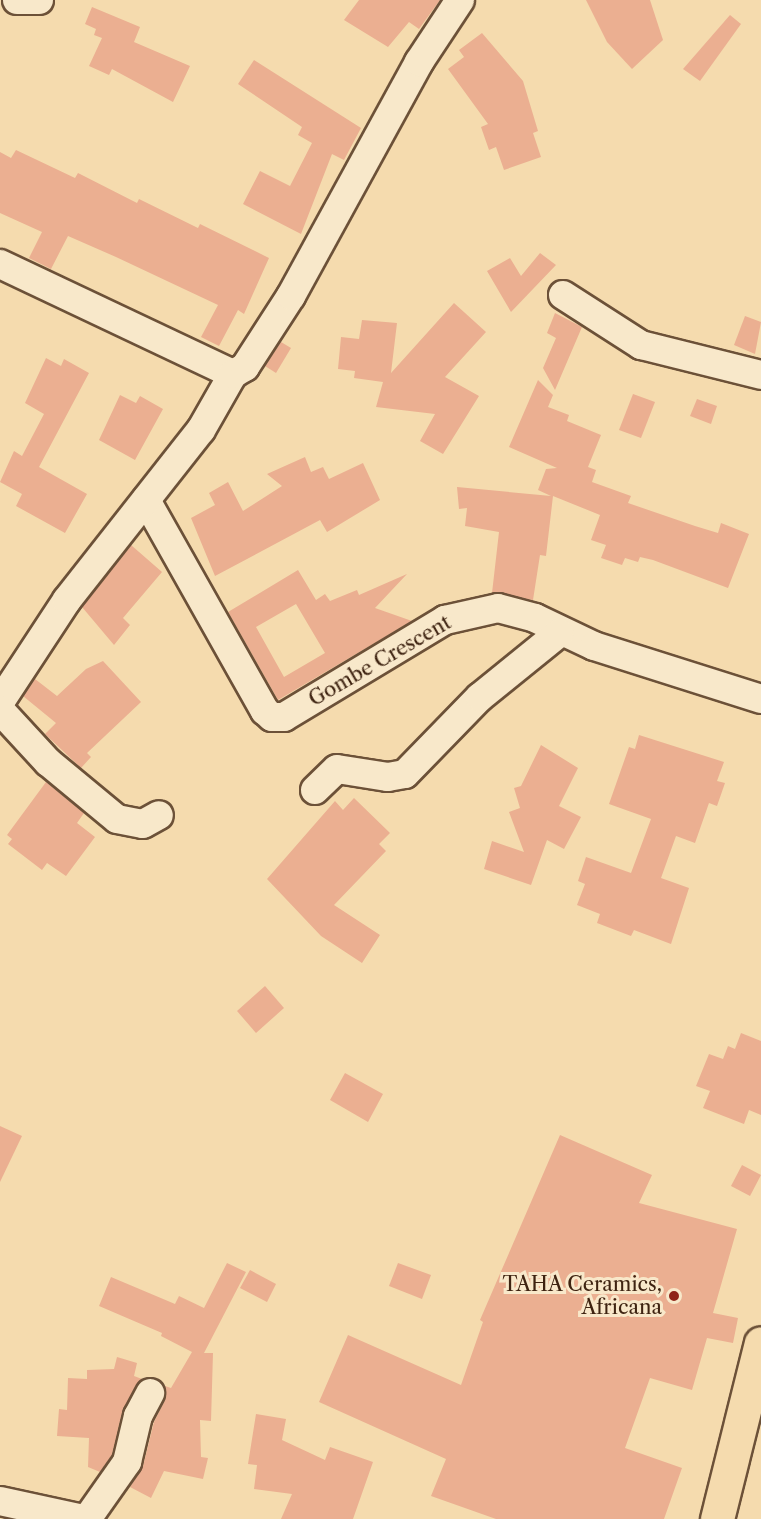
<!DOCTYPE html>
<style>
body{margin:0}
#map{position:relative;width:761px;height:1519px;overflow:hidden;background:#f5dbae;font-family:"Libre Caslon Text",serif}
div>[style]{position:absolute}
.building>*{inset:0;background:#ebaf91}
.roads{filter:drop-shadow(2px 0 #6c5138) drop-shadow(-2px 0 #6c5138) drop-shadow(0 2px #6c5138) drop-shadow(0 -2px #6c5138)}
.minor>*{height:28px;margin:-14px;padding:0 14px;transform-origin:14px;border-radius:14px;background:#f8e8ca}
.major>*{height:33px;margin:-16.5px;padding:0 16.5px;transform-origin:16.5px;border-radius:16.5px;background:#f5dbae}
.dots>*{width:16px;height:16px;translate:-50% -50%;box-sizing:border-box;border:3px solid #f8e8ca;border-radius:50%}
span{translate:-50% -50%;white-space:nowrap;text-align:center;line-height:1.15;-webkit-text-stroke:6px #f8e8ca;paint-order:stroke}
.street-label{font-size:20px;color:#3e2311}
.poi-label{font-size:20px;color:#3e2311}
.right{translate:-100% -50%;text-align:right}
</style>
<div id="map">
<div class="building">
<i style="clip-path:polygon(359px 0,440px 0,419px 29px,409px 22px,388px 47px,344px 20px)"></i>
<i style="clip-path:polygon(586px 0,650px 0,663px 40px,632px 69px,607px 42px)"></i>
<i style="clip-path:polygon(92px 7px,140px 27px,134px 42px,190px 66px,173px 102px,112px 69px,109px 75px,89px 66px,102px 38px,94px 35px,96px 29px,85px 24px)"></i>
<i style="clip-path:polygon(730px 15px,741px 24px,700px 81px,683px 69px)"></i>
<i style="clip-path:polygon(482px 33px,523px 81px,538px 131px,533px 133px,541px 157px,504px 170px,496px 147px,489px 150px,481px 127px,488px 124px,448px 69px,464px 57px,459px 50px)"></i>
<i style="clip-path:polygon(254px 60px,361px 128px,344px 160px,332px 154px,301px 234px,243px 204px,260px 171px,290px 186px,312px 143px,298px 135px,302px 127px,238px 84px)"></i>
<i style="clip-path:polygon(16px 150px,75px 178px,78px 173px,137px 203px,139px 199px,198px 228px,200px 224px,269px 258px,244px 314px,238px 310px,219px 346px,201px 337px,218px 305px,116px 257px,68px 236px,51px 269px,29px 258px,42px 232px,0 213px,0 152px,11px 158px)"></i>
<i style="clip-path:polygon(540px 253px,556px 265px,511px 312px,487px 271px,510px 258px,521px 276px)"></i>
<i style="clip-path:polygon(454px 303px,486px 332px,445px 377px,479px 396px,443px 454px,420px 441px,435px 414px,376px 407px,383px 382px,354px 378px,355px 371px,338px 369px,341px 337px,359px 339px,362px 320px,397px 323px,391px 373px)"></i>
<i style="clip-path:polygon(555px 313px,582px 327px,555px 390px,543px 368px,556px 338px,547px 333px)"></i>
<i style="clip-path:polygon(745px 316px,761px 322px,755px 354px,734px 345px)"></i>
<i style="clip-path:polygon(281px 342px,291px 348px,276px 373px,265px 366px)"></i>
<i style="clip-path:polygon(46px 358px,61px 366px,64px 359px,89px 373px,39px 467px,87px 494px,65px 533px,16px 506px,22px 494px,0 482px,14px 451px,22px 456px,44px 414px,25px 403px)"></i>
<i style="clip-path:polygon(538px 380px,553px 395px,548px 407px,569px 415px,567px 421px,601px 435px,588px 467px,596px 470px,592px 482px,631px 496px,628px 503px,695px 526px,718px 533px,721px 523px,749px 534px,728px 588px,653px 560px,640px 557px,638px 562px,625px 558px,622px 565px,601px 558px,606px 545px,591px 540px,600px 515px,553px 496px,546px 556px,540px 555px,533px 600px,492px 593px,499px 532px,465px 526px,467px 508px,459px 509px,457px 487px,551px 496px,538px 490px,546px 469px,557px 468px,509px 447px)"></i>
<i style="clip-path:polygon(633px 394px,655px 402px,641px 438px,619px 430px)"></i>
<i style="clip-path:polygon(120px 395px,136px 403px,140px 396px,163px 409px,135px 460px,99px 440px)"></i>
<i style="clip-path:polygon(697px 399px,717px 406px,711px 424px,690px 416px)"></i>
<i style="clip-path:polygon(305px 457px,311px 472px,323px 467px,329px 479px,363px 463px,380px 500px,327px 532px,320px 520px,215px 576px,191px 518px,215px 505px,209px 493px,228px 482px,243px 511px,282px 486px,267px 474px)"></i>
<i style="clip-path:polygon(131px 545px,162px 572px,123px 618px,130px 625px,114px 645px,82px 607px)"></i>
<i style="clip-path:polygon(evenodd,298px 570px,316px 600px,325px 594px,330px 601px,357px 590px,359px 595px,407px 574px,375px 608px,412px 621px,278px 700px,228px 612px,298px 570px,296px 604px,325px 653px,284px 677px,256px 627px,296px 604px)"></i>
<i style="clip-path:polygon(103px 661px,141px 702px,87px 753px,91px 757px,81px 768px,45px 734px,56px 723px,23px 696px,35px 679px,57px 696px,86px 669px)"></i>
<i style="clip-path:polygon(639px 735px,724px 762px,717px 781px,725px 783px,717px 806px,709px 803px,695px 843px,676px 836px,661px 878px,689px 888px,671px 944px,634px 930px,631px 936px,597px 923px,600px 914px,577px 905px,585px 884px,578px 881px,586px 857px,631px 873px,651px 819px,609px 804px,629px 747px,635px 749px)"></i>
<i style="clip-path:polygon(541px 745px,578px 768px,559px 806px,581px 817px,564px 849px,547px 840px,531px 885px,484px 869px,492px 841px,524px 852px,509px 812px,520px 808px,514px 788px,521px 786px)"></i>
<i style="clip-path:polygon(46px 782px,84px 813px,77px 823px,95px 837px,66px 876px,47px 863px,42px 870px,8px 844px,12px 839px,7px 835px)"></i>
<i style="clip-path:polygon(354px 798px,390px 833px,379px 844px,386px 851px,334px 905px,380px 935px,362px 963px,321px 936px,267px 879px,335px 801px,343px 810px)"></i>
<i style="clip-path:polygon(265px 986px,284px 1008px,256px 1033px,237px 1011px)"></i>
<i style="clip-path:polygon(741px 1033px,761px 1041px,761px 1115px,749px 1110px,744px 1124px,703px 1108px,710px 1091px,696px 1086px,709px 1054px,723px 1059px,728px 1046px,735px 1049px)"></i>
<i style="clip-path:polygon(345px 1073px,383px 1094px,368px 1122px,330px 1100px)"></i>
<i style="clip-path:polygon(0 1126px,22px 1136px,0 1182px)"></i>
<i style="clip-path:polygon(560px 1135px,652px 1175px,639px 1203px,737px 1229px,713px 1313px,738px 1318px,733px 1343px,707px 1338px,692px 1390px,650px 1378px,625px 1448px,682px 1468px,664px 1519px,496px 1519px,431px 1496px,446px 1459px,319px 1402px,348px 1335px,461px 1385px,483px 1322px,480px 1320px)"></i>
<i style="clip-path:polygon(742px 1165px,761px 1175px,750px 1196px,731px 1186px)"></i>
<i style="clip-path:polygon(227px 1263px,246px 1272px,204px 1353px,213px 1353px,211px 1421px,200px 1420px,201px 1457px,208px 1458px,203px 1479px,164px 1471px,151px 1498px,130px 1487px,143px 1466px,154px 1422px,165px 1400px,165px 1386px,171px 1388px,192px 1352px,161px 1336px,162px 1333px,99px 1306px,111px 1277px,175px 1304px,179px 1296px,204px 1308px)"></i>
<i style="clip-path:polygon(398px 1263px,431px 1275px,422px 1299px,389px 1286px)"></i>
<i style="clip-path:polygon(250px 1270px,276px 1284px,267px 1302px,240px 1288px)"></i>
<i style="clip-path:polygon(117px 1357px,137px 1363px,134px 1376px,142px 1379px,123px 1409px,112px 1455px,100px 1472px,88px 1467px,89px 1438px,57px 1436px,59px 1409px,67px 1410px,68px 1378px,87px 1379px,87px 1370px,114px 1369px)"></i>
<i style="clip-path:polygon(256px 1414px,286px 1419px,282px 1440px,325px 1460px,330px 1447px,373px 1462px,353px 1519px,281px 1519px,292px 1494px,254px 1489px,257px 1465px,248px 1464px)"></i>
</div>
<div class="roads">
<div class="minor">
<i style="left:17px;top:0;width:22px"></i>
<i style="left:0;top:264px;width:258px;rotate:25.3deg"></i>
<i style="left:563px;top:295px;width:93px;rotate:32.7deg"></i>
<i style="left:641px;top:345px;width:124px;rotate:14deg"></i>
<i style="left:146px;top:500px;width:242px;rotate:60.6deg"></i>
<i style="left:265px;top:711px;width:9px;rotate:41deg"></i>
<i style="left:272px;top:717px;width:12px"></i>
<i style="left:284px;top:717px;width:188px;rotate:-31.1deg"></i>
<i style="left:445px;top:620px;width:54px;rotate:-12.8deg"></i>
<i style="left:498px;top:608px;width:38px;rotate:15deg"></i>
<i style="left:535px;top:618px;width:65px;rotate:25.4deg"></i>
<i style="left:594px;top:646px;width:175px;rotate:17.6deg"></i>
<i style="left:0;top:702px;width:122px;rotate:-56.7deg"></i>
<i style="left:67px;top:600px;width:216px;rotate:-51.8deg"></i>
<i style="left:201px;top:430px;width:64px;rotate:-60.3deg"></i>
<i style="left:233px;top:374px;width:14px;rotate:-30deg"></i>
<i style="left:245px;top:367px;width:85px;rotate:-57.1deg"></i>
<i style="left:291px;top:296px;width:267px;rotate:-61.3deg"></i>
<i style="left:419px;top:62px;width:74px;rotate:-56.5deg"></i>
<i style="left:0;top:710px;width:71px;rotate:47.3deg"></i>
<i style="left:48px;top:762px;width:89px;rotate:39.6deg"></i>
<i style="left:117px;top:819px;width:26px;rotate:11deg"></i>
<i style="left:143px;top:824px;width:18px;rotate:-29deg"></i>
<i style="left:315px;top:790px;width:30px;rotate:-44deg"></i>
<i style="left:337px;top:769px;width:52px;rotate:8.9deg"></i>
<i style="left:388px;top:777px;width:17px;rotate:-10deg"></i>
<i style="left:405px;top:774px;width:107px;rotate:-45.8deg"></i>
<i style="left:480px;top:697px;width:102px;rotate:-39deg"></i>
<i style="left:0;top:1501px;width:85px;rotate:12.2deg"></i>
<i style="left:87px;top:1519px;width:70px;rotate:-54.9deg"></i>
<i style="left:127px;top:1462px;width:47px;rotate:-76.6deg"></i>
<i style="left:138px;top:1416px;width:26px;rotate:-62deg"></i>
</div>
<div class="major">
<i style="left:717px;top:1519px;width:181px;rotate:-76deg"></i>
</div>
</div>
<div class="dots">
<i style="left:674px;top:1296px;background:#8f2418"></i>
</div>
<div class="street-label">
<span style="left:380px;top:661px;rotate:-30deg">Gombe Crescent</span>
</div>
<div class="poi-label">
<span class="right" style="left:662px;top:1296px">TAHA Ceramics,<br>Africana</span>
</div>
</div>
